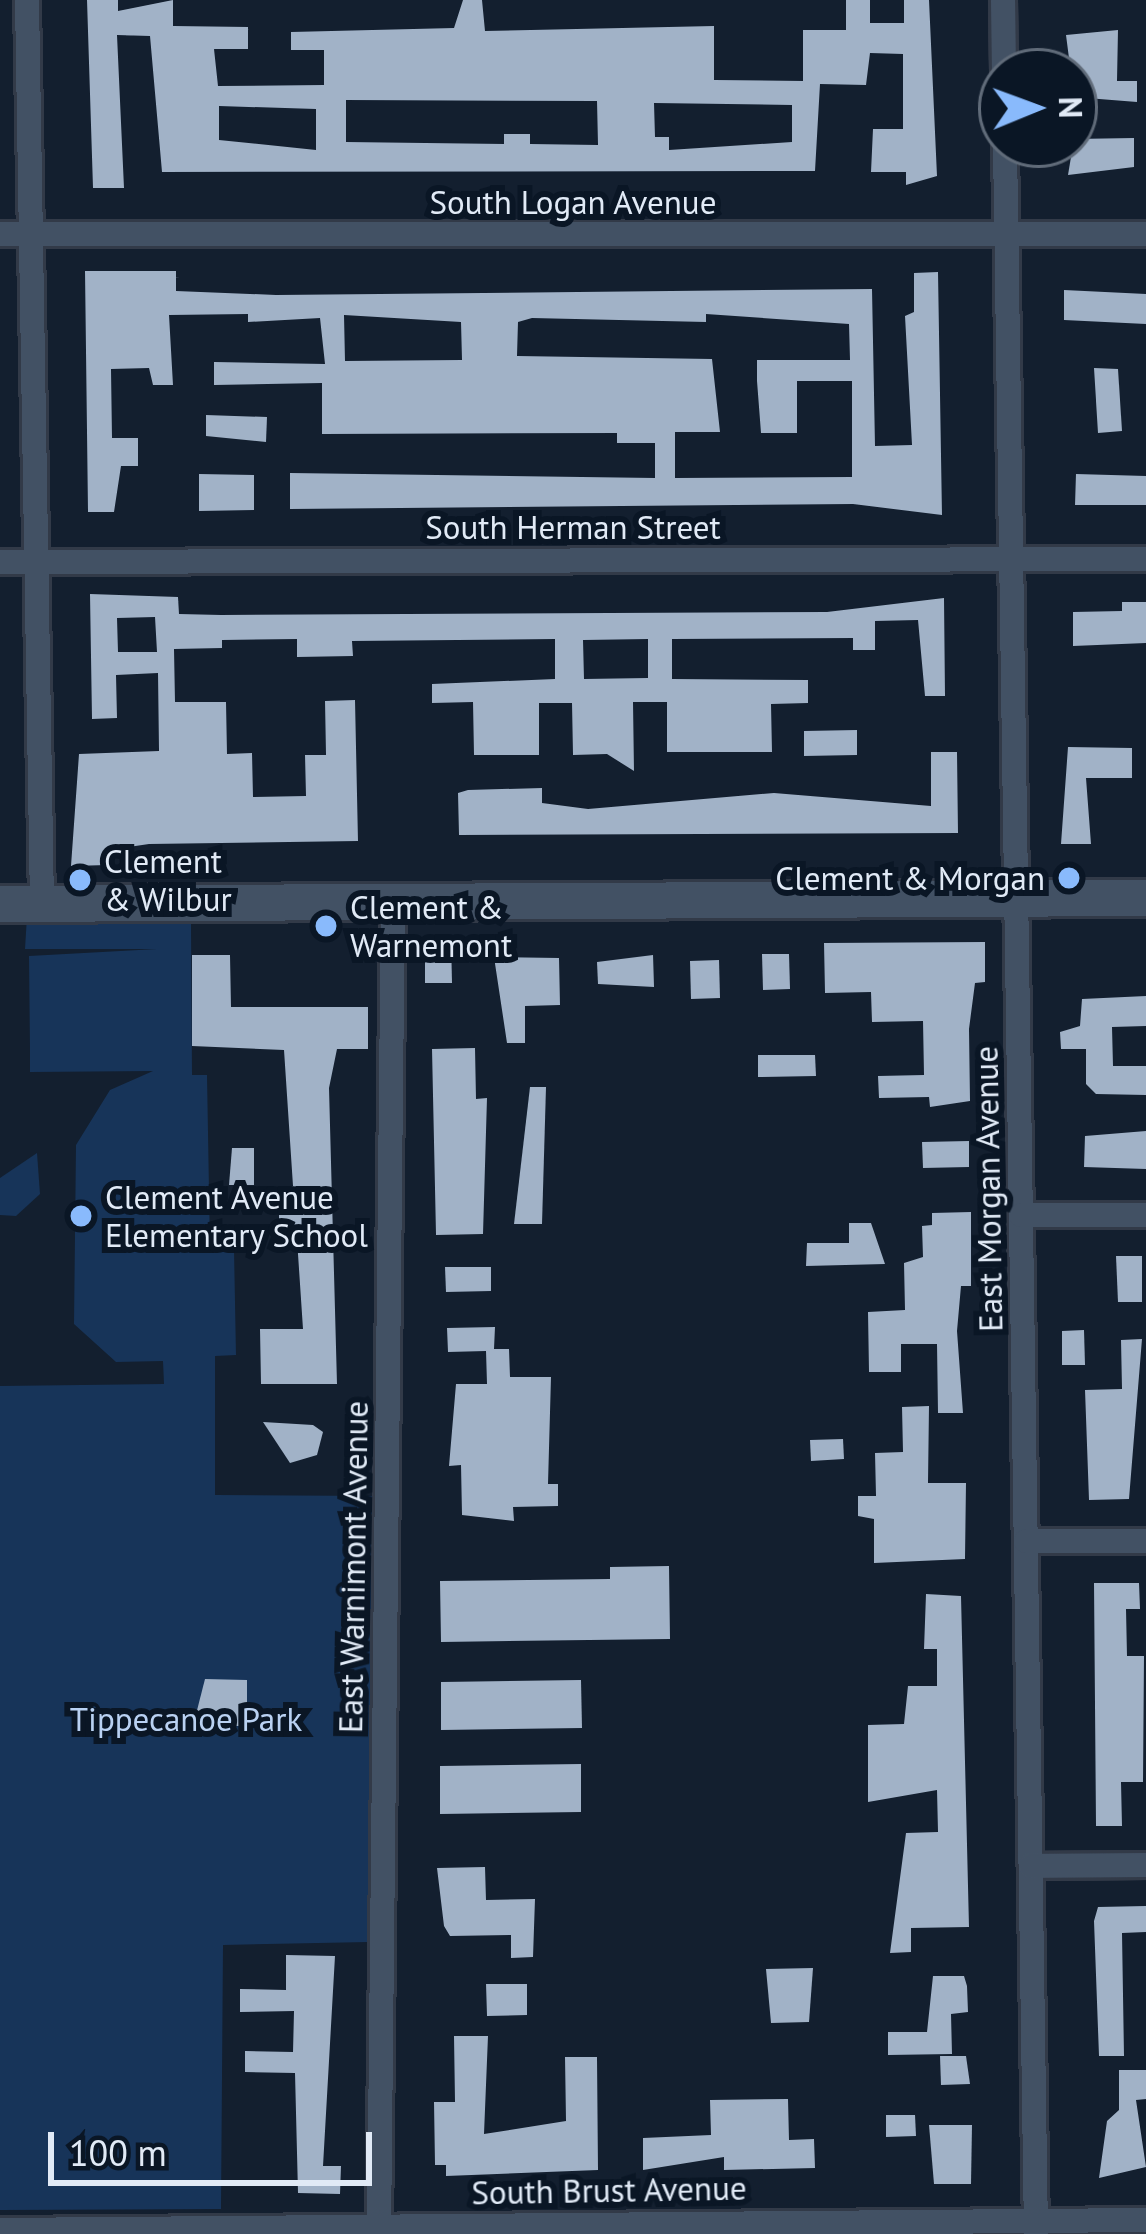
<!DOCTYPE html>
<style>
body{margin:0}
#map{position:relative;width:1146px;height:2234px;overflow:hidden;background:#131f2f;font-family:"PT Sans",sans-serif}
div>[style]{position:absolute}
.green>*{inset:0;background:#173459}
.building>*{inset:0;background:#a1b2c7}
.roads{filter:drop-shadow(3px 0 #323a48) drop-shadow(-3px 0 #323a48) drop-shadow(0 3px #323a48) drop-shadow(0 -3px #323a48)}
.street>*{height:24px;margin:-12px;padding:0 12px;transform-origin:12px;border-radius:12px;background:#425164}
.secondary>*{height:36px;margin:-18px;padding:0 18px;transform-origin:18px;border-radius:18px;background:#425164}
.dots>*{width:33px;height:33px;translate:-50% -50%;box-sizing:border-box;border:6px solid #0a1625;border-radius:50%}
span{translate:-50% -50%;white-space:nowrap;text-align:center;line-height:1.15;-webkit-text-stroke:12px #0a1625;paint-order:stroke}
.street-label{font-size:33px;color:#e1eaf6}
.poi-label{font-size:33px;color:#e1eaf6}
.left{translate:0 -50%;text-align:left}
.right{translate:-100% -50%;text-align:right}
.park-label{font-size:33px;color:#b9d1f2}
.north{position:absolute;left:978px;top:48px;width:120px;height:120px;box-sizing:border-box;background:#0a1625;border:3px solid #606b79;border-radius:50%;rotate:89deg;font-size:33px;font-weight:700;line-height:48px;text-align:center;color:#e1eaf6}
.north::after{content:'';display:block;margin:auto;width:42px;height:54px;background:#89bafc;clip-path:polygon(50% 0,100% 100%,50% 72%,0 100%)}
.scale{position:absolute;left:48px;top:2132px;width:324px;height:54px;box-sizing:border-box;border:6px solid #e1eaf6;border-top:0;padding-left:15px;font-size:36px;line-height:42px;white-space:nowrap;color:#e1eaf6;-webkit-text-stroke:9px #0a1625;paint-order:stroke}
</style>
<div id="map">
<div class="green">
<i style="clip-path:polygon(27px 916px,191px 924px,192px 1075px,207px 1075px,210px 1248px,234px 1249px,236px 1355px,215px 1356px,215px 1495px,375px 1496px,369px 1942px,223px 1945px,221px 2209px,0 2210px,0 1386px,164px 1384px,163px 1361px,116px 1362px,74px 1324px,76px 1145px,110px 1090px,153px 1071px,30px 1072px,30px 1050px,29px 956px,157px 949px,25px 949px)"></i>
<i style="clip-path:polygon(37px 1153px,40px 1194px,16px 1216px,0 1215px,0 1178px)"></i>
</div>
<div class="building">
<i style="clip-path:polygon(evenodd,87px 0,118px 0,118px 11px,173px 0,173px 26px,248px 27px,248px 49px,214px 49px,218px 86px,324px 85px,324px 50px,291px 50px,291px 32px,454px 28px,463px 0,482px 0,485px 31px,714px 26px,714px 80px,803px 81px,803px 30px,846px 30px,846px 0,870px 0,870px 23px,904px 23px,904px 0,929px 0,937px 176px,906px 185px,906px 172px,871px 172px,873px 129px,903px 129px,903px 54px,870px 53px,866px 85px,820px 84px,815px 171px,162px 172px,150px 36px,117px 35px,124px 188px,93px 188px,87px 0,346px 100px,597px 101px,598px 145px,530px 144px,530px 134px,504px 134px,504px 144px,346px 142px,346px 100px,87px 0,654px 103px,792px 105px,792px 142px,669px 150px,669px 137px,655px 137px,654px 103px,87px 0,219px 106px,316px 109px,316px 150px,219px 140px,219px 106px)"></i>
<i style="clip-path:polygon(1118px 30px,1117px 81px,1137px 81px,1137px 102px,1074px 97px,1066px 35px)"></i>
<i style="clip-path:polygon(1134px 138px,1134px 167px,1068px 175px,1074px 139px)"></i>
<i style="clip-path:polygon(evenodd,85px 271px,176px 271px,176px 291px,276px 295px,872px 289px,875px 446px,912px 445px,905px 316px,914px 312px,914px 273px,938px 272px,942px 515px,853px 504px,290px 509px,290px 473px,655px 478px,655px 443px,617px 443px,617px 433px,322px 434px,322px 383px,214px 385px,214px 362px,325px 364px,320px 318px,248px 322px,248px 314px,169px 315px,173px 385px,153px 385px,149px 368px,111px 369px,112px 438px,138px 438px,138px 466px,121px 466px,114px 512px,88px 512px,85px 271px,706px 314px,849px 324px,850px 360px,757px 360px,757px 381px,761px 433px,797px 433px,797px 381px,852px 381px,852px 477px,675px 478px,675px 432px,720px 432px,712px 359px,517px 356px,518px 322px,532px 318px,706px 322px,706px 314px,85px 271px,344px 315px,461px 322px,462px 360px,345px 361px,344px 315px)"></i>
<i style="clip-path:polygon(1064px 290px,1146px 294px,1146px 324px,1064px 320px)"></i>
<i style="clip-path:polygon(1094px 368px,1118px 369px,1122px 431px,1098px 433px)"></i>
<i style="clip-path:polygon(206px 415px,267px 417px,266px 442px,206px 436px)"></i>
<i style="clip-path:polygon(199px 474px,254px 475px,254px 510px,199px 511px)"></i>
<i style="clip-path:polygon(1076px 474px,1146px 476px,1146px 505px,1075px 505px)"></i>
<i style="clip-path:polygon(evenodd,90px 594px,178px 597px,179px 614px,221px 615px,827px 612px,944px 598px,945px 696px,925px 696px,918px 620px,875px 621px,875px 650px,853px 650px,853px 638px,672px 639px,672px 679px,808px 680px,808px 703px,771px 704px,772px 752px,667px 752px,667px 702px,633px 702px,634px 771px,607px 754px,573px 755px,572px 703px,539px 703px,539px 755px,474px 755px,473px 702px,432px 703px,432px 684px,555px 679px,555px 639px,352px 641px,353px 656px,297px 657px,297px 639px,222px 640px,222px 648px,174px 649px,175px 702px,226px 702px,227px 754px,252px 753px,253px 797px,306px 796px,305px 755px,326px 755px,325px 701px,355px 700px,358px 841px,149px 844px,108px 850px,108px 865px,71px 866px,79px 754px,159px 751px,158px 673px,116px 675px,117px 718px,92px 719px,90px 594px,155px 617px,157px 652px,118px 652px,117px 618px,155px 617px,90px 594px,648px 639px,648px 678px,584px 679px,583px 640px,648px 639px)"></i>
<i style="clip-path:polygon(1122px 602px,1146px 602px,1146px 643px,1073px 646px,1073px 612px,1122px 611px)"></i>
<i style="clip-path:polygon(857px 730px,857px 755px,804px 756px,804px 731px)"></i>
<i style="clip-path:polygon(1068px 747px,1132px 748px,1132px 778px,1086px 778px,1091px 844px,1061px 844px)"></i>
<i style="clip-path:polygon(931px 752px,957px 752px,958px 833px,459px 835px,458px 793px,468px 790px,542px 788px,542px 803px,588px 809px,774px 793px,931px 806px)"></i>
<i style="clip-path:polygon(451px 940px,452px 983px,425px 983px,425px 941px)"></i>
<i style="clip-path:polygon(985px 942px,985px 982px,975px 983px,969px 1029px,970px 1101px,930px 1107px,929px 1097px,879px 1098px,878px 1076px,924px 1075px,923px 1021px,872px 1022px,871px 992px,825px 993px,824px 943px)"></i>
<i style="clip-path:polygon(762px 954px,789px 954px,790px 989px,763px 990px)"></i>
<i style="clip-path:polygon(192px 955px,230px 955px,231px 1007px,368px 1007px,368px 1049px,337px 1049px,329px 1088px,337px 1384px,261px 1384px,260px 1329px,303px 1329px,297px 1239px,279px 1239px,279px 1186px,293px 1186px,284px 1050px,192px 1046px)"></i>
<i style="clip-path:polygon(653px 955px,654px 987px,598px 984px,597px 962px)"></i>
<i style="clip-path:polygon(494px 957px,559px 958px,560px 1005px,525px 1006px,525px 1043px,507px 1043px)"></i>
<i style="clip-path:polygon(719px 960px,720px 998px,691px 999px,690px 961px)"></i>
<i style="clip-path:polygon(1146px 996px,1146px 1026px,1112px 1027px,1113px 1066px,1146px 1066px,1146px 1095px,1096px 1094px,1086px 1084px,1086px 1049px,1061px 1049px,1060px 1032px,1080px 1026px,1082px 999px)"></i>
<i style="clip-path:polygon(475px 1048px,476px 1099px,487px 1098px,483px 1234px,436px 1235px,432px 1049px)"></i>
<i style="clip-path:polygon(758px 1055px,815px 1055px,816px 1076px,758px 1077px)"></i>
<i style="clip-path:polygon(530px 1087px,546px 1087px,542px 1224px,514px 1224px)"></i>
<i style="clip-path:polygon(1146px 1131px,1146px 1169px,1084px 1167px,1085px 1136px)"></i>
<i style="clip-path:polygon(969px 1141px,969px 1167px,923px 1168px,922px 1142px)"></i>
<i style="clip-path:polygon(232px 1148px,254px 1148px,254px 1185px,229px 1185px)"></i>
<i style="clip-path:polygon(971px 1212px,971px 1286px,961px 1286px,957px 1331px,963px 1413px,938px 1413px,937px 1344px,901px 1344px,901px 1372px,869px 1372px,868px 1312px,905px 1310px,904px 1263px,923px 1257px,922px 1226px,932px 1225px,932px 1213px)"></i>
<i style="clip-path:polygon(849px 1223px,871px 1223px,885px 1264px,806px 1266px,807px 1243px,849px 1243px)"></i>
<i style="clip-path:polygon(1116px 1256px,1142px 1256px,1142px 1302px,1118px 1302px)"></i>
<i style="clip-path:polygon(445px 1267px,491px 1267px,491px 1291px,446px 1292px)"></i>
<i style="clip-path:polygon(495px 1327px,494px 1349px,509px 1349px,510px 1377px,551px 1377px,548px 1484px,558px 1484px,558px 1506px,513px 1507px,514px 1521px,462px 1515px,461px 1465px,449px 1466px,456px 1384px,487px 1384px,486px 1351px,448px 1352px,447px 1328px)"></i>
<i style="clip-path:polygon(1084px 1330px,1085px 1365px,1062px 1365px,1062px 1331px)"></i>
<i style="clip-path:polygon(1142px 1339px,1129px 1499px,1089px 1500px,1085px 1390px,1122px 1389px,1121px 1340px)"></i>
<i style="clip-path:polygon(929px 1406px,928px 1483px,966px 1483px,965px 1559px,874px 1563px,874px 1519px,858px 1516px,858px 1496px,876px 1496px,875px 1453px,903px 1452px,902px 1407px)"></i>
<i style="clip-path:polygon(263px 1422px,313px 1425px,323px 1432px,317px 1455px,290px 1463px)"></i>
<i style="clip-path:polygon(843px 1439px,844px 1459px,811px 1461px,810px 1440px)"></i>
<i style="clip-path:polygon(669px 1566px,670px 1639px,441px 1642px,440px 1581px,610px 1579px,610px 1567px)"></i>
<i style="clip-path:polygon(1094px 1583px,1139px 1583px,1140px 1609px,1126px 1609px,1127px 1656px,1144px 1656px,1143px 1782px,1121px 1782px,1122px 1826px,1096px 1826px)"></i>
<i style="clip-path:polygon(926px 1594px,961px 1596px,969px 1927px,911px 1928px,911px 1952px,890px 1953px,906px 1833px,938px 1832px,937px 1790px,868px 1802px,868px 1725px,904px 1724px,908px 1686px,937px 1686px,937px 1649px,924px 1649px)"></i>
<i style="clip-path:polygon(205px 1679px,247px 1680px,247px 1726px,193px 1726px)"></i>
<i style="clip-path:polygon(581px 1680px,582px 1728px,441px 1730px,441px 1682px)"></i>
<i style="clip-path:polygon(581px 1764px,581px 1812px,440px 1814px,440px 1766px)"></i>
<i style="clip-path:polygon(485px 1867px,486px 1900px,535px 1899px,533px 1957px,511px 1958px,511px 1935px,450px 1936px,444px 1926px,437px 1868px)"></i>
<i style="clip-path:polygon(1146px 1906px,1146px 1932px,1122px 1933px,1124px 2056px,1099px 2056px,1094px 1921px,1098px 1907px)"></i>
<i style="clip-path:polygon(286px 1955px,335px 1956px,323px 2166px,341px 2166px,340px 2194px,298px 2193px,295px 2073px,245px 2072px,245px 2051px,293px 2052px,294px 2011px,240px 2012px,240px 1989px,286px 1990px)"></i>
<i style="clip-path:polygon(813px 1968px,809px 2022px,771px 2023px,766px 1969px)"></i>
<i style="clip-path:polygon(933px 1976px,964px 1976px,967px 1986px,968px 2012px,951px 2014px,952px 2054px,888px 2055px,888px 2032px,927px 2032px)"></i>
<i style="clip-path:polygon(486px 1984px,527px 1984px,527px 2015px,487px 2016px)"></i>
<i style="clip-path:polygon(454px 2036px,488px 2036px,484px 2134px,566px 2121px,565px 2057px,597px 2057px,598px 2170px,446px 2176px,446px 2165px,435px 2165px,434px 2102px,455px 2102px)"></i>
<i style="clip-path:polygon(940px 2056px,966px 2056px,970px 2084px,941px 2085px)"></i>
<i style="clip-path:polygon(1119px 2070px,1146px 2070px,1146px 2099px,1136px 2100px,1146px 2167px,1099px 2178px,1107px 2121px,1119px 2110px)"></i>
<i style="clip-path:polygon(788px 2099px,789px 2140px,814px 2139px,815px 2168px,724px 2170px,724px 2157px,643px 2170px,643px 2138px,711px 2135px,710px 2100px)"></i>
<i style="clip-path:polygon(886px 2115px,915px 2115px,916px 2136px,886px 2137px)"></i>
<i style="clip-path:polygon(929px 2125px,972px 2125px,971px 2184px,934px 2184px)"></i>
</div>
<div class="roads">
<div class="street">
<i style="left:27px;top:0;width:903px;rotate:89.05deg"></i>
<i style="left:1003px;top:0;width:72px;rotate:89.2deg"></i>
<i style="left:1005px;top:144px;width:2090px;rotate:89.15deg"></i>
<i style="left:0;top:234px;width:1146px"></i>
<i style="left:0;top:562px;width:1146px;rotate:-0.15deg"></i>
<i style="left:1021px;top:1215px;width:125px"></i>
<i style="left:1026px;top:1541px;width:120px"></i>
<i style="left:1031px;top:1866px;width:115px;rotate:-0.5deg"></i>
<i style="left:0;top:2230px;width:1146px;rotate:-0.5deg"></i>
<i style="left:379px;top:2234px;width:1333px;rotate:-89.4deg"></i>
</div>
<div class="secondary">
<i style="left:0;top:904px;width:1146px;rotate:-0.3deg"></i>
</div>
</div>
<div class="dots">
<i style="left:1069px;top:878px;background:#89bafc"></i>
<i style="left:80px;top:880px;background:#89bafc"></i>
<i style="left:326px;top:926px;background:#89bafc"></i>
<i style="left:81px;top:1216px;background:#89bafc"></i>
</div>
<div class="street-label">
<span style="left:573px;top:202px">South Logan Avenue</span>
<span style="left:573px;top:527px">South Herman Street</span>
<span style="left:988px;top:1189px;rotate:-91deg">East Morgan Avenue</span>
<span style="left:353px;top:1567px;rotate:-89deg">East Warnimont Avenue</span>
<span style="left:609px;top:2190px;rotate:-1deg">South Brust Avenue</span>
</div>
<div class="poi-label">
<span class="left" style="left:104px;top:880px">Clement<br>&amp; Wilbur</span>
<span class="right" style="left:1045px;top:878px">Clement &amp; Morgan</span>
<span class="left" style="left:350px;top:926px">Clement &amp;<br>Warnemont</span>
<span class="left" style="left:105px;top:1216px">Clement Avenue<br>Elementary School</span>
</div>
<div class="park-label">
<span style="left:186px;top:1719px">Tippecanoe Park</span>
</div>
<div class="north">N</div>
<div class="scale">100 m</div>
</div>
